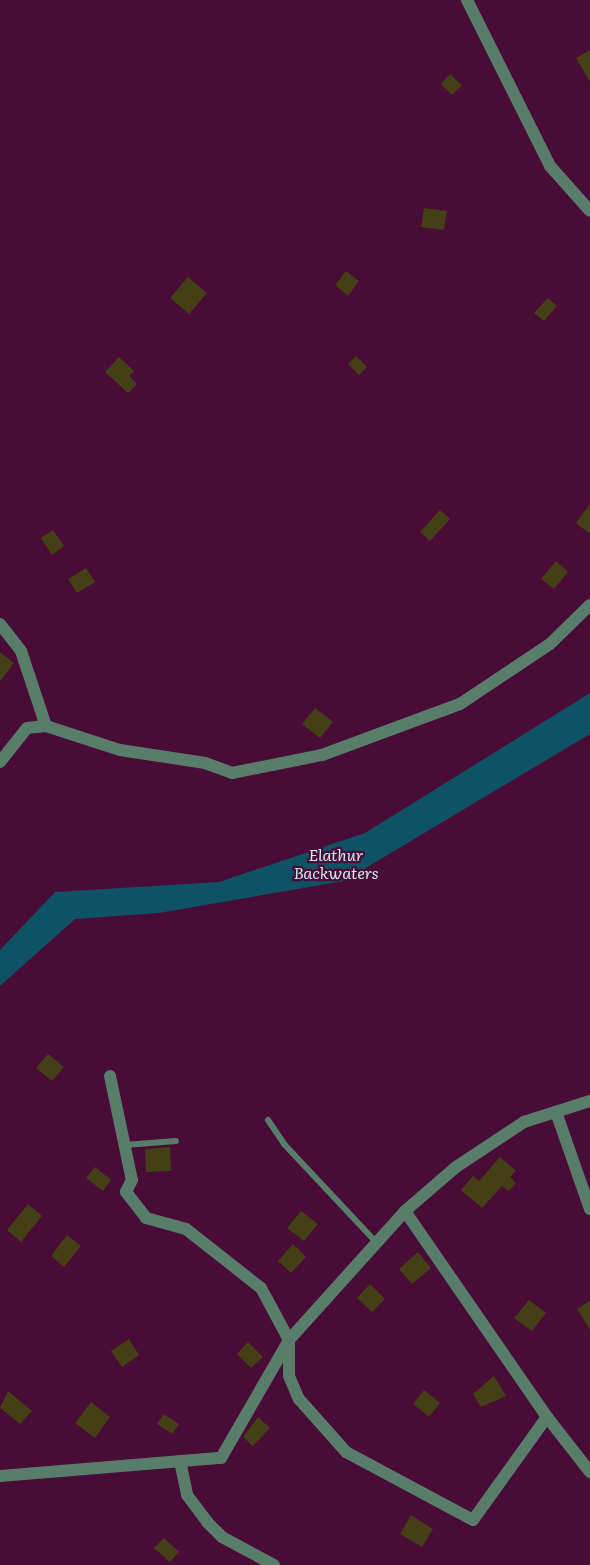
<!DOCTYPE html>
<style>
body{margin:0}
#map{position:relative;width:590px;height:1565px;overflow:hidden;background:#480c36;font-family:Literata,serif}
div>[style]{position:absolute}
.water>*{inset:0;background:#0f5265}
.building>*{inset:0;background:#443f14}
.service>*{height:6px;margin:-3px;padding:0 3px;transform-origin:3px;border-radius:3px;background:#587e6b}
.minor>*{height:12px;margin:-6px;padding:0 6px;transform-origin:6px;border-radius:6px;background:#587e6b}
span{translate:-50% -50%;white-space:nowrap;text-align:center;line-height:1.15;-webkit-text-stroke:4.5px #480c36;paint-order:stroke}
.water-label{font-size:16px;color:#cfe8f1;font-style:italic}
</style>
<div id="map">
<div class="water">
<i style="clip-path:polygon(590px 693px,590px 734px,344px 881px,159px 913px,75px 919px,0 986px,0 950px,55px 892px,219px 882px,365px 833px)"></i>
</div>
<div class="building">
<i style="clip-path:polygon(590px 50px,590px 82px,576px 58px)"></i>
<i style="clip-path:polygon(450px 74px,462px 85px,452px 95px,441px 84px)"></i>
<i style="clip-path:polygon(424px 208px,447px 211px,444px 230px,421px 227px)"></i>
<i style="clip-path:polygon(346px 271px,359px 281px,348px 296px,335px 285px)"></i>
<i style="clip-path:polygon(188px 277px,207px 293px,189px 314px,170px 298px)"></i>
<i style="clip-path:polygon(548px 298px,557px 306px,544px 321px,534px 313px)"></i>
<i style="clip-path:polygon(356px 356px,367px 367px,359px 375px,348px 364px)"></i>
<i style="clip-path:polygon(119px 357px,134px 371px,129px 376px,137px 384px,128px 393px,105px 372px)"></i>
<i style="clip-path:polygon(590px 504px,590px 534px,576px 523px)"></i>
<i style="clip-path:polygon(440px 510px,450px 519px,430px 541px,420px 532px)"></i>
<i style="clip-path:polygon(53px 530px,64px 546px,52px 555px,41px 538px)"></i>
<i style="clip-path:polygon(556px 561px,568px 572px,554px 589px,541px 579px)"></i>
<i style="clip-path:polygon(86px 568px,95px 582px,77px 593px,68px 579px)"></i>
<i style="clip-path:polygon(0 652px,14px 663px,0 681px)"></i>
<i style="clip-path:polygon(315px 708px,333px 722px,320px 738px,302px 724px)"></i>
<i style="clip-path:polygon(48px 1054px,64px 1067px,52px 1081px,36px 1068px)"></i>
<i style="clip-path:polygon(170px 1147px,171px 1171px,146px 1172px,145px 1149px)"></i>
<i style="clip-path:polygon(500px 1157px,516px 1171px,510px 1177px,516px 1183px,509px 1191px,502px 1186px,482px 1208px,461px 1190px,473px 1176px,479px 1181px)"></i>
<i style="clip-path:polygon(95px 1167px,111px 1180px,103px 1191px,86px 1178px)"></i>
<i style="clip-path:polygon(28px 1204px,42px 1216px,21px 1242px,7px 1230px)"></i>
<i style="clip-path:polygon(301px 1211px,318px 1224px,304px 1241px,287px 1228px)"></i>
<i style="clip-path:polygon(67px 1235px,81px 1246px,64px 1267px,51px 1256px)"></i>
<i style="clip-path:polygon(293px 1244px,306px 1257px,291px 1273px,278px 1261px)"></i>
<i style="clip-path:polygon(418px 1252px,431px 1268px,412px 1284px,399px 1269px)"></i>
<i style="clip-path:polygon(370px 1284px,385px 1299px,372px 1312px,357px 1298px)"></i>
<i style="clip-path:polygon(529px 1300px,546px 1313px,532px 1331px,514px 1318px)"></i>
<i style="clip-path:polygon(590px 1301px,590px 1330px,577px 1309px)"></i>
<i style="clip-path:polygon(129px 1339px,139px 1355px,122px 1367px,111px 1351px)"></i>
<i style="clip-path:polygon(248px 1342px,263px 1357px,251px 1368px,237px 1354px)"></i>
<i style="clip-path:polygon(494px 1376px,506px 1396px,481px 1407px,473px 1394px)"></i>
<i style="clip-path:polygon(424px 1390px,440px 1403px,429px 1417px,413px 1404px)"></i>
<i style="clip-path:polygon(8px 1391px,32px 1411px,20px 1424px,0 1408px)"></i>
<i style="clip-path:polygon(91px 1402px,110px 1417px,95px 1438px,75px 1423px)"></i>
<i style="clip-path:polygon(164px 1414px,179px 1424px,172px 1434px,157px 1424px)"></i>
<i style="clip-path:polygon(258px 1417px,270px 1428px,253px 1446px,243px 1437px)"></i>
<i style="clip-path:polygon(411px 1515px,433px 1529px,422px 1547px,400px 1534px)"></i>
<i style="clip-path:polygon(164px 1538px,179px 1552px,170px 1562px,154px 1548px)"></i>
</div>
<div class="service">
<i style="left:268px;top:1120px;width:29px;rotate:56deg"></i>
<i style="left:284px;top:1144px;width:134px;rotate:46.8deg"></i>
<i style="left:125px;top:1145px;width:51px;rotate:-4.5deg"></i>
</div>
<div class="minor">
<i style="left:467px;top:0;width:186px;rotate:63.4deg"></i>
<i style="left:550px;top:166px;width:60px;rotate:48.4deg"></i>
<i style="left:0;top:624px;width:34px;rotate:52deg"></i>
<i style="left:21px;top:651px;width:79px;rotate:71.6deg"></i>
<i style="left:0;top:762px;width:43px;rotate:-51.5deg"></i>
<i style="left:27px;top:728px;width:19px;rotate:-6deg"></i>
<i style="left:46px;top:726px;width:78px;rotate:18deg"></i>
<i style="left:120px;top:750px;width:86px;rotate:8.7deg"></i>
<i style="left:205px;top:763px;width:29px;rotate:20deg"></i>
<i style="left:232px;top:773px;width:92px;rotate:-11.3deg"></i>
<i style="left:322px;top:755px;width:147px;rotate:-20.3deg"></i>
<i style="left:460px;top:704px;width:108px;rotate:-33.7deg"></i>
<i style="left:550px;top:644px;width:56px;rotate:-44.3deg"></i>
<i style="left:110px;top:1076px;width:106px;rotate:78.1deg"></i>
<i style="left:132px;top:1180px;width:13px;rotate:117deg"></i>
<i style="left:126px;top:1192px;width:33px;rotate:52deg"></i>
<i style="left:146px;top:1218px;width:41px;rotate:15.4deg"></i>
<i style="left:186px;top:1229px;width:95px;rotate:38.2deg"></i>
<i style="left:261px;top:1288px;width:59px;rotate:61.7deg"></i>
<i style="left:289px;top:1340px;width:36px;rotate:90deg"></i>
<i style="left:289px;top:1376px;width:25px;rotate:67deg"></i>
<i style="left:299px;top:1399px;width:71px;rotate:48.4deg"></i>
<i style="left:346px;top:1452px;width:144px;rotate:28.2deg"></i>
<i style="left:473px;top:1520px;width:127px;rotate:-54.3deg"></i>
<i style="left:547px;top:1417px;width:250px;rotate:-124.6deg"></i>
<i style="left:556px;top:1112px;width:103px;rotate:70.7deg"></i>
<i style="left:547px;top:1417px;width:70px;rotate:52deg"></i>
<i style="left:180px;top:1461px;width:35px;rotate:78deg"></i>
<i style="left:187px;top:1495px;width:34px;rotate:53deg"></i>
<i style="left:207px;top:1522px;width:21px;rotate:45deg"></i>
<i style="left:222px;top:1537px;width:59px;rotate:28.3deg"></i>
<i style="left:0;top:1476px;width:222px;rotate:-4.7deg"></i>
<i style="left:221px;top:1458px;width:136px;rotate:-60deg"></i>
<i style="left:289px;top:1340px;width:173px;rotate:-48deg"></i>
<i style="left:405px;top:1211px;width:67px;rotate:-40.8deg"></i>
<i style="left:456px;top:1167px;width:82px;rotate:-33.5deg"></i>
<i style="left:524px;top:1122px;width:69px;rotate:-17.7deg"></i>
</div>
<div class="water-label">
<span style="left:336px;top:863px">Elathur<br>Backwaters</span>
</div>
</div>
